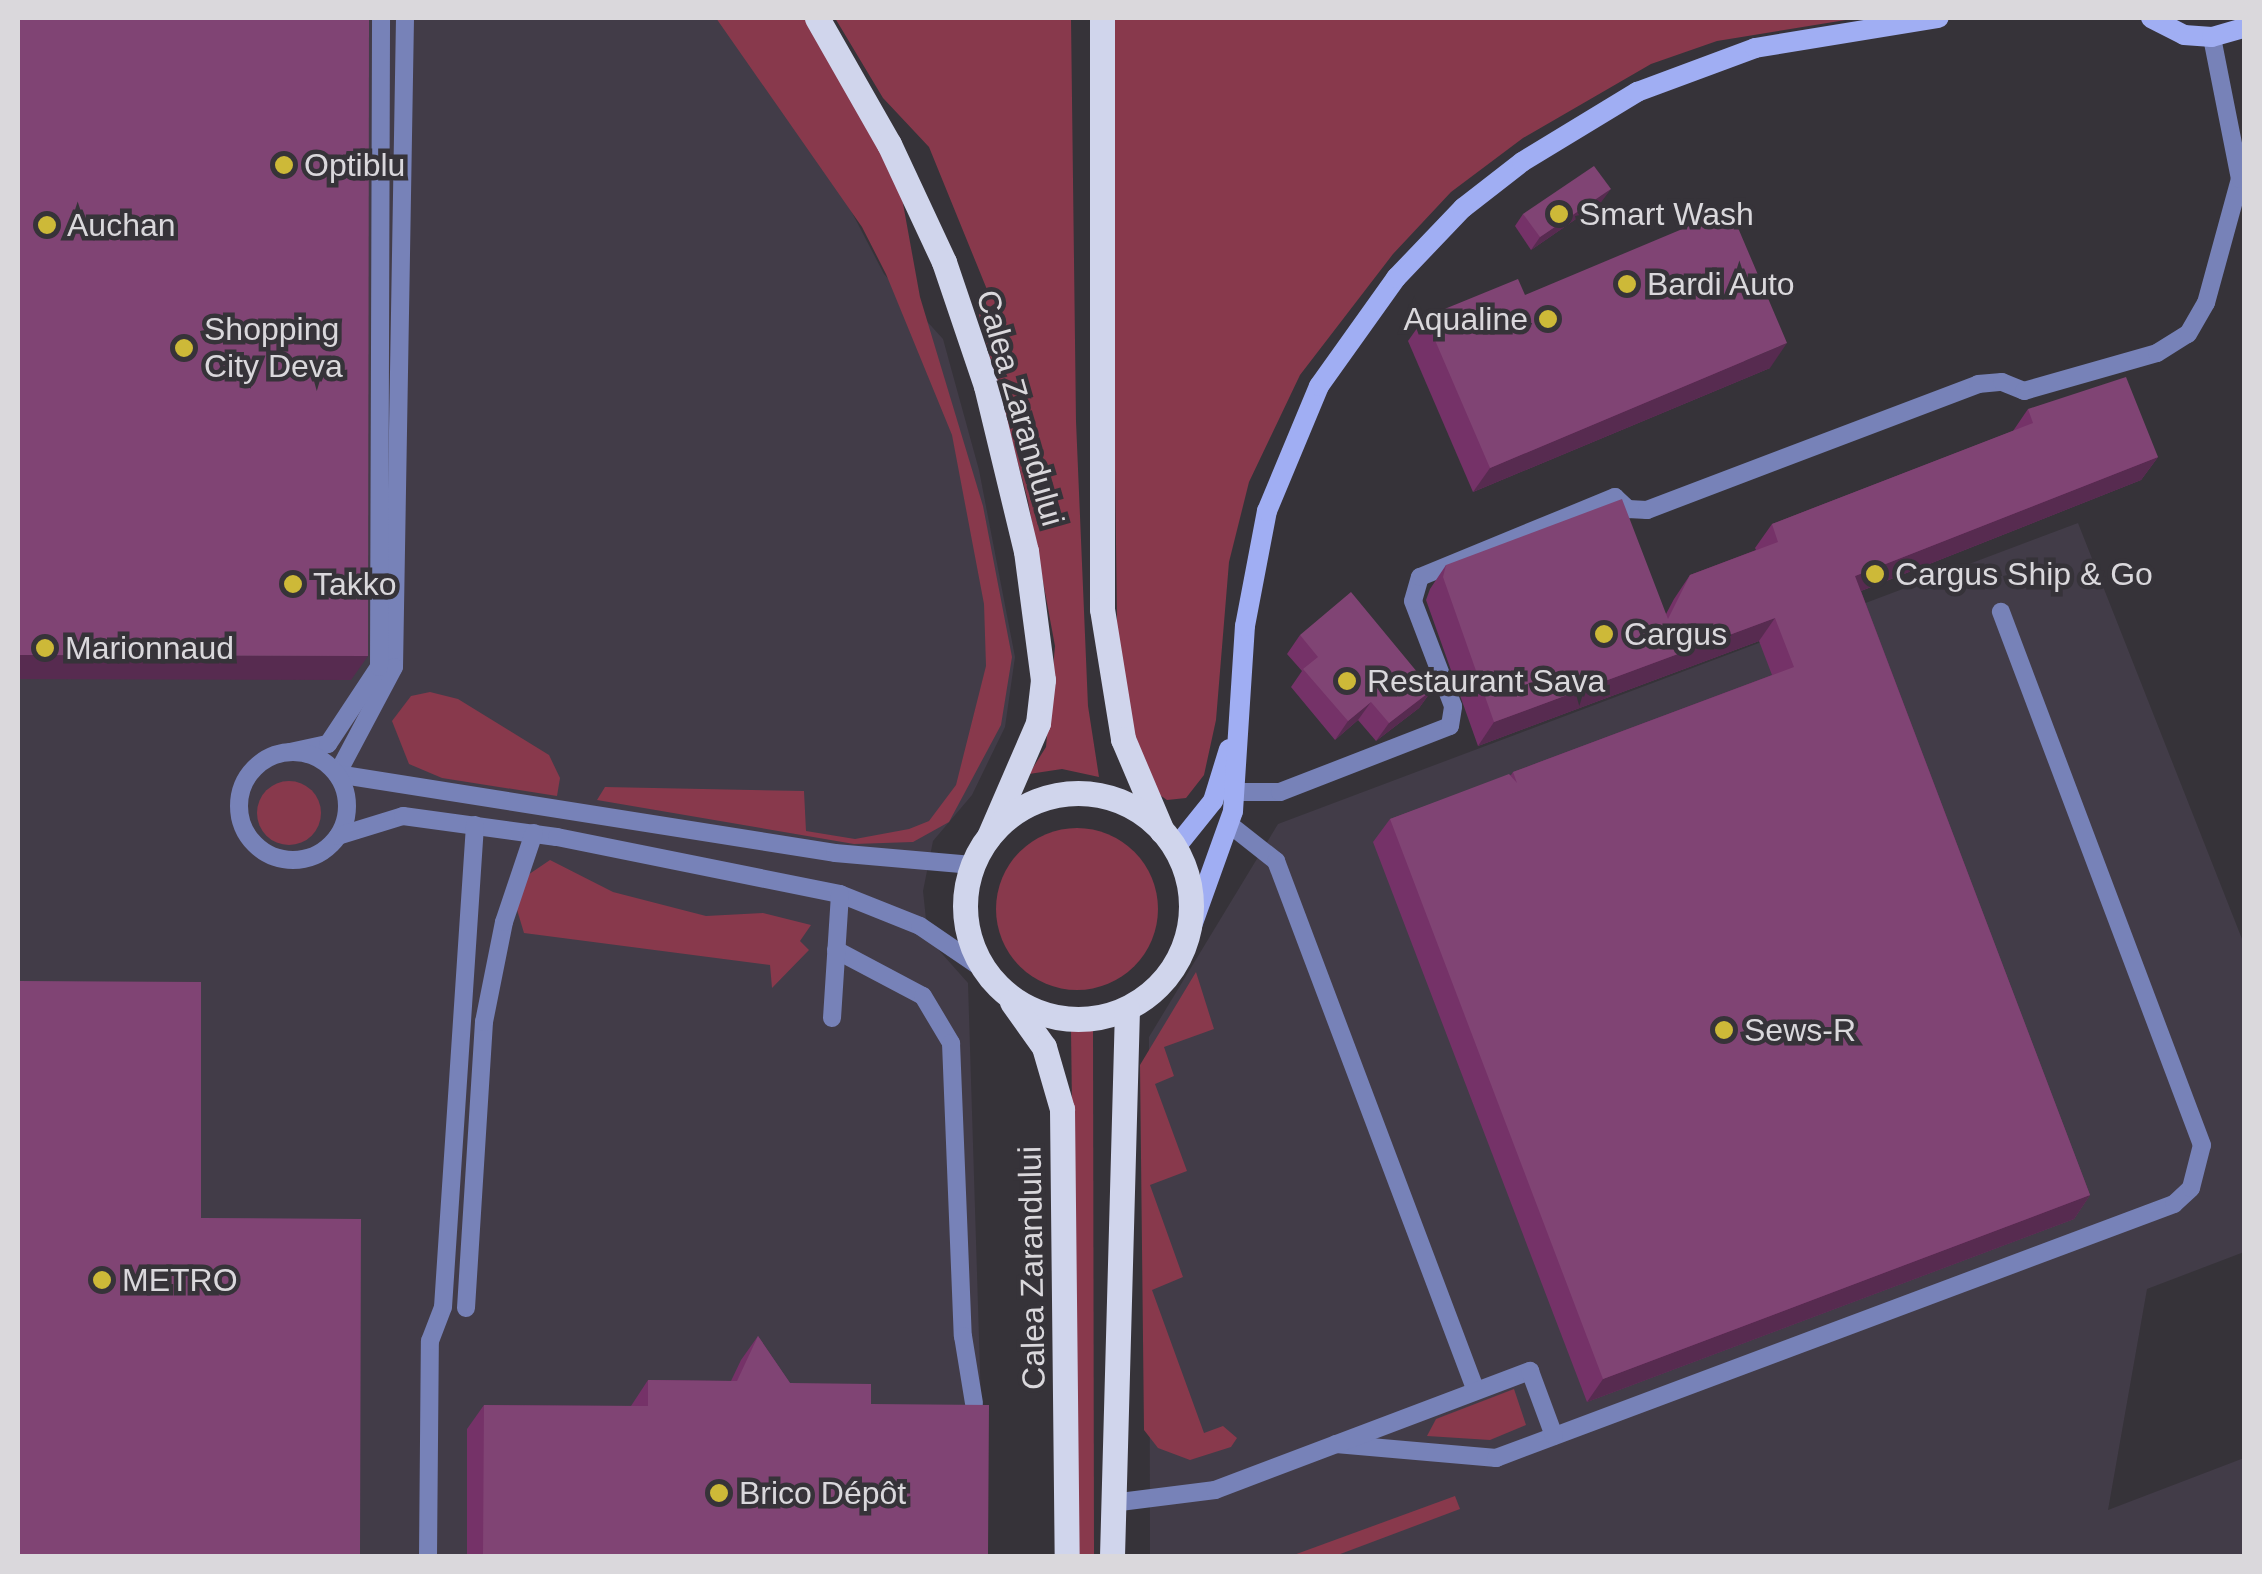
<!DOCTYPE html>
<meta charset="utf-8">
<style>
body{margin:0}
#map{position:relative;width:2262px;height:1574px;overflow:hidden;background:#363339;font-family:Helvetica,sans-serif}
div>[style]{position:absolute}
.built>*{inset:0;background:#423c48}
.green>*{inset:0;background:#88394c}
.round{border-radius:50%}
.service>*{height:18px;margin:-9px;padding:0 9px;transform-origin:9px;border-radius:9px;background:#7782b8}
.service>.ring{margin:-9px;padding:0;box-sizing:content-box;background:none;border:18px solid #7782b8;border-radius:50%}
.secondary>*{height:20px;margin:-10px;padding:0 10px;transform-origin:10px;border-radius:10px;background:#a0aef3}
.primary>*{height:25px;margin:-12.5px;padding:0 12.5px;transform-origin:12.5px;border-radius:12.5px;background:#d0d5ec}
.primary>.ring{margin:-12.5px;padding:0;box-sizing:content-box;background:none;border:25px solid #d0d5ec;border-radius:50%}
.wall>*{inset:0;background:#753268}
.shaded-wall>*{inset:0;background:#572b50}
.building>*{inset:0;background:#804474}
.dots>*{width:28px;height:28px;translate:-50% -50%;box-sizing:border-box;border:5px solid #363339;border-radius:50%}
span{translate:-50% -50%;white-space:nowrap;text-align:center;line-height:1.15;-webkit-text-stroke:9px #363339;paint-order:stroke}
.poi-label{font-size:32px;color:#dad8dc}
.left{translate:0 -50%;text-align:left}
.right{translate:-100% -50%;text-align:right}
.street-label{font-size:32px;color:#dad8dc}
.frame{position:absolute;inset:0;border:20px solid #dad8dc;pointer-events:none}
</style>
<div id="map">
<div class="built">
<i style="clip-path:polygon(18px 18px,739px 18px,786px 86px,884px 274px,943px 339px,979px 470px,1015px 657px,1005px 727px,972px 795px,933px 841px,923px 891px,928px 938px,968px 983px,981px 1402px,975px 1556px,18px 1556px)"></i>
<i style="clip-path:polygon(2078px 523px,2244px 944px,2244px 1252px,2147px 1289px,2108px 1510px,2244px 1458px,2244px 1556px,1150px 1556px,1149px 1037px,1278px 824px)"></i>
</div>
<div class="green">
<i style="clip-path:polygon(716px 18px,808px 18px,900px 187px,920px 297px,983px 506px,1012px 657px,1001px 725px,949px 822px,913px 842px,854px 844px,597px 800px,605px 787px,804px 791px,806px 831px,855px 839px,909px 829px,929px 821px,956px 785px,986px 666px,984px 604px,952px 435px,886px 274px,862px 227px)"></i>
<i style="clip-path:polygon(835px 18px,1071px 18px,1076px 421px,1088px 706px,1099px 777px,1062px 769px,1029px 774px,1046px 747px,1055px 646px,1028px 501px,979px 315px,988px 292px,929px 147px,883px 98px)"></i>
<i style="clip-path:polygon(1109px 18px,1858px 18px,1717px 41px,1651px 64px,1523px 138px,1451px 192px,1393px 254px,1300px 375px,1249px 482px,1229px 562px,1216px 720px,1204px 775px,1186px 798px,1167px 800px,1154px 791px,1118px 693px)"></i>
<i style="clip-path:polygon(430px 692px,458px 699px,549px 755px,560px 778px,557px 796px,442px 778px,409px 764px,392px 721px,411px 696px)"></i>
<i class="round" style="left:257px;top:781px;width:64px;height:64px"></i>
<i class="round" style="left:996px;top:828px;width:162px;height:162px"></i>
<i style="clip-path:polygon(550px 860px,613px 892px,706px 916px,763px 913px,811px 925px,800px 941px,809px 950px,772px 988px,770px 965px,524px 933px,515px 903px,519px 881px)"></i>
<i style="clip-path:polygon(1196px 972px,1214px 1029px,1164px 1047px,1174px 1076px,1155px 1084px,1187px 1171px,1150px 1185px,1183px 1277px,1152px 1290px,1204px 1433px,1223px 1426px,1237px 1438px,1231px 1447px,1190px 1460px,1158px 1448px,1144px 1430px,1140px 1065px)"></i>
<i style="clip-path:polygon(1071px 1030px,1093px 1031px,1094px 1556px,1078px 1556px)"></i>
<i style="clip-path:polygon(1514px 1389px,1526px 1425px,1490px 1440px,1427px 1436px,1436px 1419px)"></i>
<i style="clip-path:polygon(1455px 1496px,1460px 1509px,1335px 1556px,1291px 1556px)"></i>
</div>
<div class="service">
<i style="left:405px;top:18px;width:649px;rotate:90.97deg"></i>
<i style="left:394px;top:667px;width:121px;rotate:118deg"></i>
<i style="left:337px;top:774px;width:504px;rotate:9.01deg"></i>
<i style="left:835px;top:853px;width:138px;rotate:5deg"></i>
<i style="left:290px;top:752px;width:39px;rotate:-12deg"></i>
<i style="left:328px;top:744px;width:92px;rotate:-56.5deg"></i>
<i style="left:379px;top:667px;width:649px;rotate:-89.82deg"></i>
<i class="ring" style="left:239px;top:752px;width:90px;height:90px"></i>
<i style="left:1235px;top:792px;width:45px"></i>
<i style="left:1280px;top:792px;width:182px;rotate:-21.2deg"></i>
<i style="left:1450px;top:726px;width:20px;rotate:-81deg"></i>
<i style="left:1453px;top:706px;width:112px;rotate:-110.9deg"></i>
<i style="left:1413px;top:601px;width:25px;rotate:-74deg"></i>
<i style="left:1420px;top:577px;width:211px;rotate:-22.3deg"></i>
<i style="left:1615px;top:497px;width:18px;rotate:43deg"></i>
<i style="left:1628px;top:509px;width:19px;rotate:3deg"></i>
<i style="left:1647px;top:510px;width:354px;rotate:-20.8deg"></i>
<i style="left:1978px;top:384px;width:24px;rotate:-5deg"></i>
<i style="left:2002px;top:382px;width:24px;rotate:22deg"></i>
<i style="left:2024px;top:391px;width:138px;rotate:-15.9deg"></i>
<i style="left:2157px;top:353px;width:36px;rotate:-32deg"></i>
<i style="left:2188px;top:334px;width:36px;rotate:-60deg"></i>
<i style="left:2206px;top:303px;width:129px;rotate:-74.7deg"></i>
<i style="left:2240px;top:179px;width:145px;rotate:-101.2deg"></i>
<i style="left:1229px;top:824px;width:60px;rotate:38.2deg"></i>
<i style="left:1276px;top:861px;width:566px;rotate:69.33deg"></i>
<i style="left:338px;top:836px;width:68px;rotate:-17.1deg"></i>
<i style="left:403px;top:816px;width:155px;rotate:7.8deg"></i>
<i style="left:557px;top:837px;width:289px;rotate:11.4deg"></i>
<i style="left:840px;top:894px;width:86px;rotate:21.8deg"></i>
<i style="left:920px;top:926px;width:76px;rotate:34.3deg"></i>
<i style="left:836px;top:950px;width:98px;rotate:27.9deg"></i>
<i style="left:923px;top:996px;width:55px;rotate:59.2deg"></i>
<i style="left:951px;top:1043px;width:293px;rotate:87.7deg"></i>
<i style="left:963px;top:1336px;width:68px;rotate:80.7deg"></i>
<i style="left:832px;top:1018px;width:124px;rotate:-86.3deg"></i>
<i style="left:466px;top:1308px;width:287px;rotate:-86.4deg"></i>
<i style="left:484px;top:1022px;width:102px;rotate:-78.7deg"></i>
<i style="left:504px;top:922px;width:94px;rotate:-71.4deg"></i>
<i style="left:1336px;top:1444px;width:161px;rotate:5deg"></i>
<i style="left:1496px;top:1458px;width:724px;rotate:-20.54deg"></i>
<i style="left:2174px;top:1204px;width:23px;rotate:-43deg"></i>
<i style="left:2191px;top:1188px;width:44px;rotate:-75.7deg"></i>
<i style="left:2202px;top:1145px;width:570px;rotate:-110.66deg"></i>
<i style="left:1112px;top:1503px;width:104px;rotate:-7.2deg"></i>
<i style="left:1215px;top:1490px;width:337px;rotate:-20.7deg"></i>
<i style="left:1530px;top:1371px;width:69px;rotate:69.7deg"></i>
<i style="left:428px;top:1556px;width:215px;rotate:-89.5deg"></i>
<i style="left:430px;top:1341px;width:36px;rotate:-69deg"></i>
<i style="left:443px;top:1307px;width:483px;rotate:-86.2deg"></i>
</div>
<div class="secondary">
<i style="left:2151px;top:18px;width:37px;rotate:27deg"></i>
<i style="left:2184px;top:35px;width:28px;rotate:4deg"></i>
<i style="left:2212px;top:37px;width:33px;rotate:-16deg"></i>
<i style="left:1176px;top:847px;width:59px;rotate:-51.2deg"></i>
<i style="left:1213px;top:801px;width:54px;rotate:-72.9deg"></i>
<i style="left:1188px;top:937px;width:134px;rotate:-70.3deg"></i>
<i style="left:1233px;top:811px;width:185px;rotate:-86.3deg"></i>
<i style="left:1245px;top:626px;width:117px;rotate:-79.2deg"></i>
<i style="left:1267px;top:511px;width:135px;rotate:-67.4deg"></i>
<i style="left:1319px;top:386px;width:133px;rotate:-54.5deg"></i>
<i style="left:1396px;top:278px;width:97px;rotate:-46.3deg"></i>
<i style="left:1463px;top:208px;width:75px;rotate:-37.9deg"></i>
<i style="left:1522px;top:162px;width:135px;rotate:-31.3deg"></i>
<i style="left:1637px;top:92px;width:126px;rotate:-20.4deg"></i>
<i style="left:1755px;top:48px;width:186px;rotate:-9.3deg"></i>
</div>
<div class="primary">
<i style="left:817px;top:18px;width:145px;rotate:60.3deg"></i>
<i style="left:889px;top:144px;width:130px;rotate:65deg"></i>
<i style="left:944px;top:262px;width:131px;rotate:71.3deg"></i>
<i style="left:986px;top:386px;width:170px;rotate:76.4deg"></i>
<i style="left:1026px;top:551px;width:130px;rotate:82.5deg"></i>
<i style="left:1043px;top:680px;width:43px;rotate:96.6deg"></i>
<i style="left:1038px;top:723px;width:123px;rotate:113.4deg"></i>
<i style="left:1102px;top:18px;width:591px;rotate:90deg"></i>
<i style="left:1102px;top:609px;width:132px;rotate:80.8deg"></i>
<i style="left:1123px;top:739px;width:100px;rotate:67deg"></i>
<i class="ring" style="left:965px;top:793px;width:201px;height:201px"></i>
<i style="left:1012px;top:1002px;width:55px;rotate:54.6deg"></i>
<i style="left:1044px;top:1047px;width:65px;rotate:73.8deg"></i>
<i style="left:1062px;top:1109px;width:447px;rotate:89.4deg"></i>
<i style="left:1112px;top:1556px;width:547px;rotate:-88.43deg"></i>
</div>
<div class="wall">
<i style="clip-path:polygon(1602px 201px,1531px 250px,1515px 226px,1523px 214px)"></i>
<i style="clip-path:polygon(1525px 295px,1770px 368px,1473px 492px,1408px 341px,1425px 317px)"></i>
<i style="clip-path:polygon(2028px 409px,2158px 457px,2141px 480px,1861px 591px,2090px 1195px,2074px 1219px,1587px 1402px,1373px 842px,1390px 819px,1511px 775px,1513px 772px,1772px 675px,1759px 641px,1478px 746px,1426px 600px,1430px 589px,1446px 565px,1666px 614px,1674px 599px,1690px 575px,1756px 550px,1755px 548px,1772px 524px,2013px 431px)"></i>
<i style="clip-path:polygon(1300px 635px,1432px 690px,1419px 708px,1376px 741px,1358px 720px,1335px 740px,1291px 687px,1302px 671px,1287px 654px)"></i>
<i style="clip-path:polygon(758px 1336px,790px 1383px,871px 1404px,988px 1556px,467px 1556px,467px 1429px,484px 1405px,631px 1406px,648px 1380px,731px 1381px,741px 1360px)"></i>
</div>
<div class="shaded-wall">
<i style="clip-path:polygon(1611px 189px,1602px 201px,1531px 250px,1540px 237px)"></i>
<i style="clip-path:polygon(1787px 343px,1770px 368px,1473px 492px,1490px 468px)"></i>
<i style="clip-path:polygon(2158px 457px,2141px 480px,1838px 600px,1855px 576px)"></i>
<i style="clip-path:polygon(1775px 618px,1759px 641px,1478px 746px,1494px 722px)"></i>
<i style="clip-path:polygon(18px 655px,368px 656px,351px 680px,18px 679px)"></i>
<i style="clip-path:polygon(1432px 690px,1419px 708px,1376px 741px,1389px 723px)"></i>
<i style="clip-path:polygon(1371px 702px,1358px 720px,1335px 740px,1348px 721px)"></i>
<i style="clip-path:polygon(2090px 1195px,2074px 1219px,1587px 1402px,1603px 1379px)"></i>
</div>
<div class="building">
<i style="clip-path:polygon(18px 18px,369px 18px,368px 656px,18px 655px)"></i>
<i style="clip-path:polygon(1594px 166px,1611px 189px,1540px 237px,1523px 214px)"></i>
<i style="clip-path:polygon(1730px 209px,1787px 343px,1490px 468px,1425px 317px,1518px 279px,1525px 295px)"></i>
<i style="clip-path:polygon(2126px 377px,2158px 457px,1855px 576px,2090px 1195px,1603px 1379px,1390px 819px,1509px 774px,1517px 783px,1513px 772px,1794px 667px,1775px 618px,1494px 722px,1443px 577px,1446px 565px,1622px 499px,1668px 619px,1690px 575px,1778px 542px,1772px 524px,2033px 423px,2028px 409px)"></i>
<i style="clip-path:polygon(1351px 592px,1432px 690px,1389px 723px,1371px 702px,1348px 721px,1303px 669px,1318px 657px,1300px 635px)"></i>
<i style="clip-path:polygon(18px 981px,201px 982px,201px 1218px,361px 1219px,360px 1556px,18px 1556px)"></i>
<i style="clip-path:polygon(758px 1336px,790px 1383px,871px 1384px,871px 1404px,989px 1405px,988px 1556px,483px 1556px,484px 1405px,648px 1406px,648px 1380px,737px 1381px)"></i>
</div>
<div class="dots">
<i style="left:284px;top:165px;background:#cdb938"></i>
<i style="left:1559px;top:214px;background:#cdb938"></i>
<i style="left:47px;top:225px;background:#cdb938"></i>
<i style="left:1627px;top:284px;background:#cdb938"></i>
<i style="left:1548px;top:319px;background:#cdb938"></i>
<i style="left:184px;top:348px;background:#cdb938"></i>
<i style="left:1875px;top:574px;background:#cdb938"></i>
<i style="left:293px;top:584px;background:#cdb938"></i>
<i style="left:1604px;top:634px;background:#cdb938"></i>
<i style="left:45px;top:648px;background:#cdb938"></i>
<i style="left:1347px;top:681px;background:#cdb938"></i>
<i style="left:1724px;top:1030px;background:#cdb938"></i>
<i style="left:102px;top:1280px;background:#cdb938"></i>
<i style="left:719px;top:1493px;background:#cdb938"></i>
</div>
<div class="poi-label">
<span class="left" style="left:304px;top:165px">Optiblu</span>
<span class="left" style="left:1579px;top:214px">Smart Wash</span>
<span class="left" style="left:67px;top:225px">Auchan</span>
<span class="left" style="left:1647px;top:284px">Bardi Auto</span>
<span class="right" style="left:1528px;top:319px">Aqualine</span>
<span class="left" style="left:204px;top:348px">Shopping<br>City Deva</span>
<span class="left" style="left:1895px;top:574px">Cargus Ship &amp; Go</span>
<span class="left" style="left:313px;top:584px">Takko</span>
<span class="left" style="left:1624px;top:634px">Cargus</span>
<span class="left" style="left:65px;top:648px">Marionnaud</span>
<span class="left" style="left:1367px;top:681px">Restaurant Sava</span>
<span class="left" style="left:1744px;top:1030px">Sews-R</span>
<span class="left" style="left:122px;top:1280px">METRO</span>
<span class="left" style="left:739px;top:1493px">Brico Dépôt</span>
</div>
<div class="street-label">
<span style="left:1020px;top:408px;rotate:74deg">Calea Zarandului</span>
<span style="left:1032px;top:1268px;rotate:-91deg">Calea Zarandului</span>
</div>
<div class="frame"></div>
</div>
